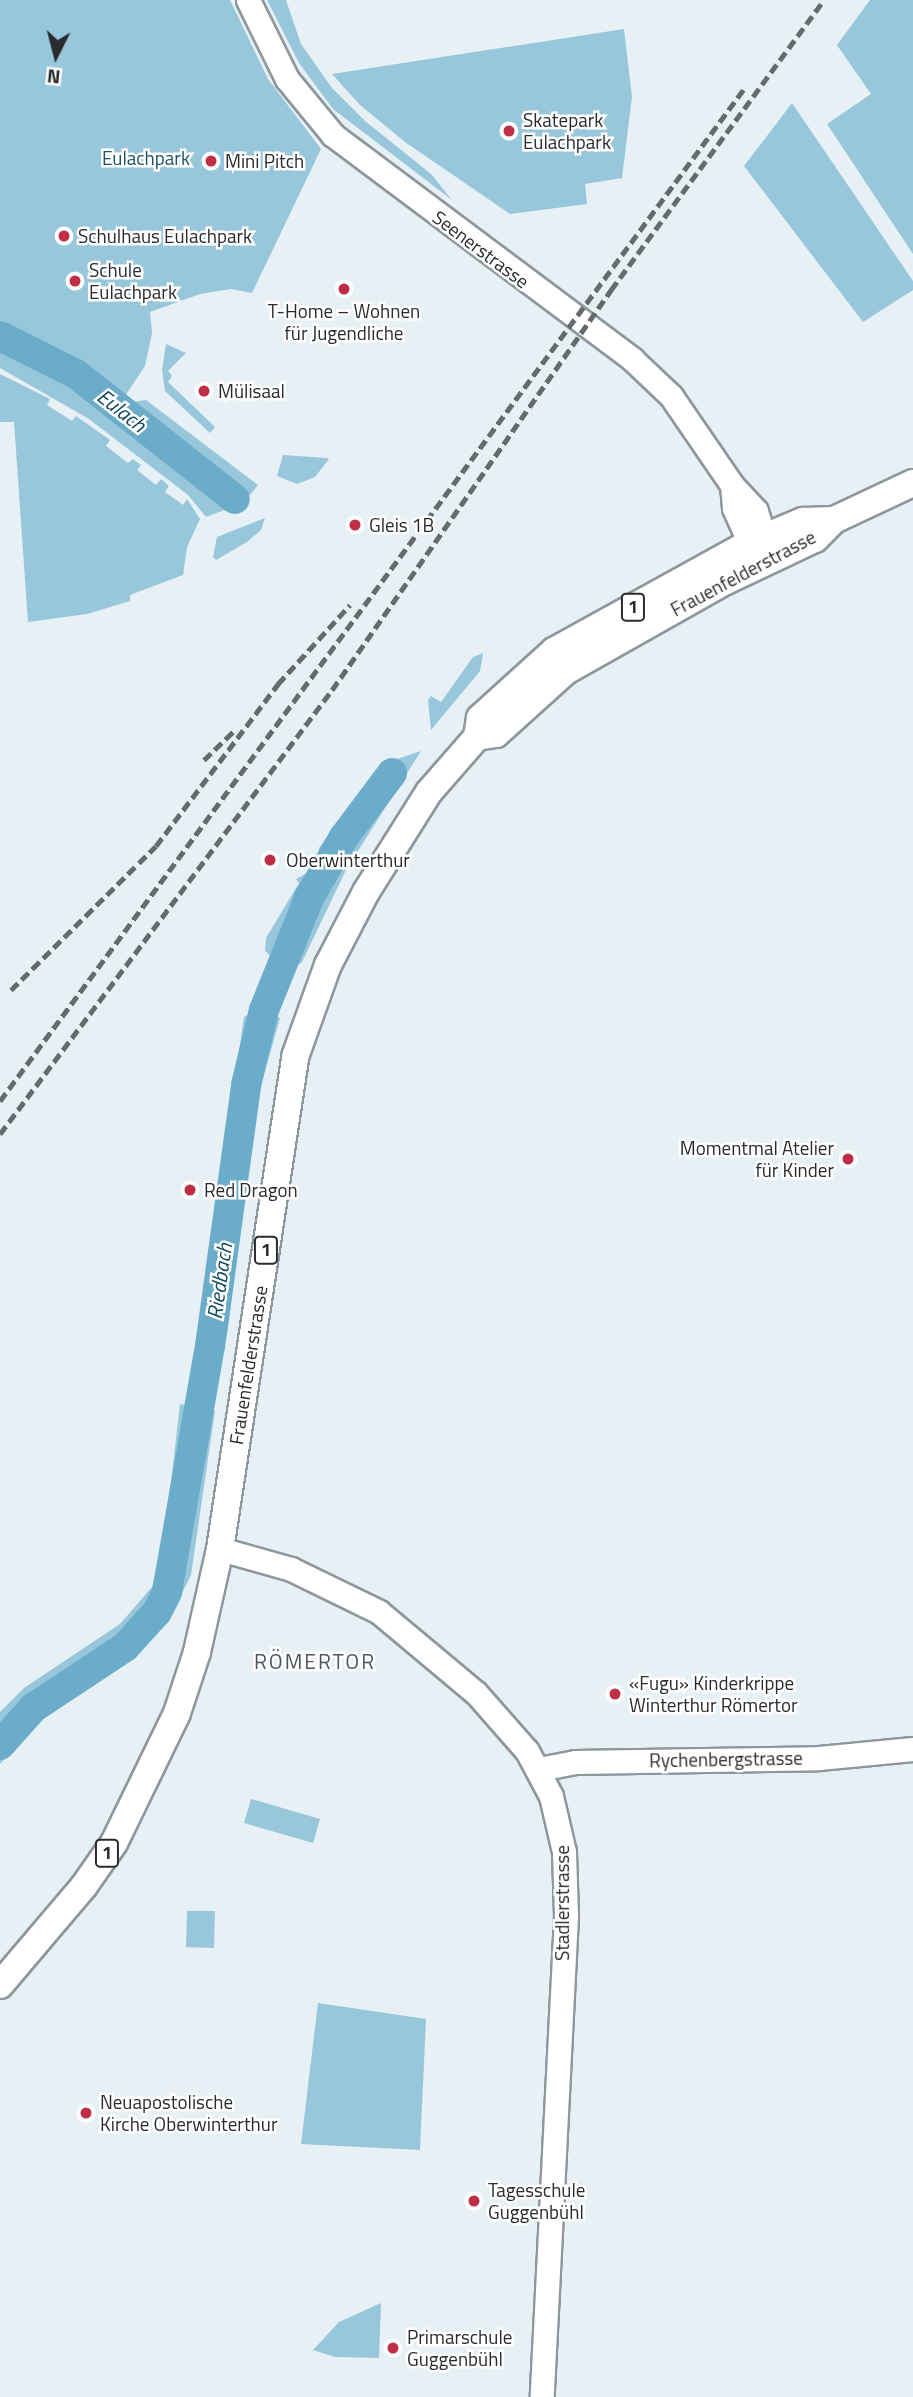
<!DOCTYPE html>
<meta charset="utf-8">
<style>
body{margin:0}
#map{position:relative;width:913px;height:2397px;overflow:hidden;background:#e6f0f5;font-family:"Titillium Web",sans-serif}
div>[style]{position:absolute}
.green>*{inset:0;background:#98c7dc}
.river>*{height:30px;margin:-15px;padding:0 15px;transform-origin:15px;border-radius:15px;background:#6aacc9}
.roads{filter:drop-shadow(2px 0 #8d979c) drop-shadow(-2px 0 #8d979c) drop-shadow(0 2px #8d979c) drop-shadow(0 -2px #8d979c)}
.secondary>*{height:23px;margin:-11.5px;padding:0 11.5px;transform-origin:11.5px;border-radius:11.5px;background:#fff}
.primary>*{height:26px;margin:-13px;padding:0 13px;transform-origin:13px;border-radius:13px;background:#fff}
.rail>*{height:5px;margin-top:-2.5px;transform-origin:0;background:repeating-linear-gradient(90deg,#646a6d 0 10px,transparent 0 15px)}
.dots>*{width:19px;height:19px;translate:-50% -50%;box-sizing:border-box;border:4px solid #fff;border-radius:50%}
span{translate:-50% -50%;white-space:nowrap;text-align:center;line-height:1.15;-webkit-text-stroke:5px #fff;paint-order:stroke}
.shield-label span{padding:2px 5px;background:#fff;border:2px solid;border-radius:5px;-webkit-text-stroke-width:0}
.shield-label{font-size:18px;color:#282c2e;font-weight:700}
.poi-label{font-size:19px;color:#282c2e}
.left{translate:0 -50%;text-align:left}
.right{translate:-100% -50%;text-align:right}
.park-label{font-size:19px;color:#1c5267}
.street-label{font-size:19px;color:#282c2e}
.water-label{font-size:21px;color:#0f485c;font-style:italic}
.neighbourhood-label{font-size:21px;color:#4e565b;letter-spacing:2px}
.north{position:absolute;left:21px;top:21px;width:70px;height:70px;-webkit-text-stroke:5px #fff;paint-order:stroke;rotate:186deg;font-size:19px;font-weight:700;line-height:28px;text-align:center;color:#282c2e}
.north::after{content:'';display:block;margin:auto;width:24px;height:32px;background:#282c2e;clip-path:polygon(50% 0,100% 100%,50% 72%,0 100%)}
</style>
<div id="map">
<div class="green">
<i style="clip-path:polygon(0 0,230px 0,268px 79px,321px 149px,252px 293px,231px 289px,200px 294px,150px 312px,152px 333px,145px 366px,125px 396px,133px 402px,146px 400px,258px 485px,250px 495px,242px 490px,227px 509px,206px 517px,188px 495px,89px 419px,0 368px)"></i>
<i style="clip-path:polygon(267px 0,286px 0,301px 44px,332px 88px,365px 121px,431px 174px,452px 200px,333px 109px,299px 63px)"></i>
<i style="clip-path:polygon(870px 0,913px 0,913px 254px,827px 124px,871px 94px,837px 45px)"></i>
<i style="clip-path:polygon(624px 29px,632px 97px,622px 178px,585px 184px,587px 204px,510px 214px,405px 142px,360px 105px,332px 74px)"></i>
<i style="clip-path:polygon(792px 103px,913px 281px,913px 290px,863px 322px,744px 166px)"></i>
<i style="clip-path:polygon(166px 344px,186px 353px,168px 371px,172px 376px,168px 382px,215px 427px,210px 433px,165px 391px,162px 370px)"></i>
<i style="clip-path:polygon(0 374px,50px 399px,47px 405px,72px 421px,76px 416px,110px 440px,106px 446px,128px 463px,133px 459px,141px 465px,137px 470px,156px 485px,161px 479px,169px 486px,165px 492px,183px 505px,187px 499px,200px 519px,187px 547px,183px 575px,130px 595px,130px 601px,87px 614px,28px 622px,14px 422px,0 422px)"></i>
<i style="clip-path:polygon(283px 455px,327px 458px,329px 459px,315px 477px,297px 484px,277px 476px)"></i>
<i style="clip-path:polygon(265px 518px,261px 530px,247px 542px,216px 560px,213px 557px,217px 537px)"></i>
<i style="clip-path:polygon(483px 653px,480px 671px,431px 730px,428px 700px,431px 696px,441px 702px,473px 657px)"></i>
<i style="clip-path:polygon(421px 751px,346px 870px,302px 962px,295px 967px,276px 961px,265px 951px,266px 938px,299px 883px,296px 879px,307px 873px,320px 854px,319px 848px,382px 764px)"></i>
<i style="clip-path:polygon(259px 1008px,280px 1018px,259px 1093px,227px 1335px,217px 1377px,198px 1374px,194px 1369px,203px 1297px,244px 1017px)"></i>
<i style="clip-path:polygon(180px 1404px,215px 1411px,191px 1575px,174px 1610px,140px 1653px,43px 1718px,0 1764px,0 1712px,24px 1688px,120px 1624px,152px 1587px,166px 1526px)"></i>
<i style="clip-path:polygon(251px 1799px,320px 1819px,313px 1843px,244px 1823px)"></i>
<i style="clip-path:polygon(187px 1911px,215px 1911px,214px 1948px,186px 1947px)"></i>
<i style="clip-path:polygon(318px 2003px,426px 2019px,420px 2150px,301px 2144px)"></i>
<i style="clip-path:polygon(381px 2303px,379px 2358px,335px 2357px,313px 2350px,339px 2322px)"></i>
</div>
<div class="river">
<i style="left:0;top:336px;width:85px;rotate:26.6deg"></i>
<i style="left:76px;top:374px;width:202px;rotate:38.2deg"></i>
<i style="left:0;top:1745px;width:50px;rotate:-48.3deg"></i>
<i style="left:33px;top:1708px;width:110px;rotate:-33.5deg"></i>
<i style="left:125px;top:1647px;width:47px;rotate:-47.6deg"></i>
<i style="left:157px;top:1612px;width:22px;rotate:-63deg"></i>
<i style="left:167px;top:1592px;width:250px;rotate:-80.1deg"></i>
<i style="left:210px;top:1346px;width:263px;rotate:-82.1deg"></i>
<i style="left:246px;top:1085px;width:77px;rotate:-76.5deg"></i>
<i style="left:264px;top:1010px;width:121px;rotate:-68.1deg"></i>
<i style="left:309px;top:898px;width:70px;rotate:-60.2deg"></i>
<i style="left:344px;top:837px;width:80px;rotate:-53.1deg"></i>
</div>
<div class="roads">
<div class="secondary">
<i style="left:248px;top:0;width:88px;rotate:63.7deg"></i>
<i style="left:287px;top:79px;width:72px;rotate:50.6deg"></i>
<i style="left:333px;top:135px;width:374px;rotate:36.8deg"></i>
<i style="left:632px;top:359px;width:54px;rotate:43.5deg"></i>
<i style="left:671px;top:396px;width:108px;rotate:55.6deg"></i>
<i style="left:732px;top:485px;width:35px;rotate:47deg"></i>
<i style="left:756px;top:511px;width:28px;rotate:73deg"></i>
<i style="left:764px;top:538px;width:17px;rotate:100deg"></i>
<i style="left:732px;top:485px;width:23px;rotate:85deg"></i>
<i style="left:734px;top:508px;width:54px;rotate:65.8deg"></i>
<i style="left:220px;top:1549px;width:74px;rotate:15.7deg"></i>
<i style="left:291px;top:1569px;width:98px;rotate:26deg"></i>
<i style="left:379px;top:1612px;width:126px;rotate:39.9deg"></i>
<i style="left:476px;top:1693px;width:77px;rotate:48.7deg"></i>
<i style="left:527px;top:1751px;width:51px;rotate:61.9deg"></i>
<i style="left:551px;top:1796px;width:57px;rotate:76.9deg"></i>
<i style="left:564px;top:1852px;width:64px;rotate:88.2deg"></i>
<i style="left:566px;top:1916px;width:482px;rotate:92.9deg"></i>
<i style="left:539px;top:1769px;width:37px;rotate:-11deg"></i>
<i style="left:575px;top:1762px;width:244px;rotate:-0.9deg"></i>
<i style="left:819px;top:1758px;width:94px;rotate:-5.5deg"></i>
</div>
<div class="primary">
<i style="left:477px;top:737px;width:19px;rotate:-9deg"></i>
<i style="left:496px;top:734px;width:94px;rotate:-42deg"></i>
<i style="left:566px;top:671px;width:184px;rotate:-29.4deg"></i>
<i style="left:726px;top:581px;width:98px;rotate:-25.3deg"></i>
<i style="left:815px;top:539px;width:27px;rotate:-45deg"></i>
<i style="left:834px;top:520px;width:87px;rotate:-25.1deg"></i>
<i style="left:0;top:1985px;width:130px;rotate:-49.7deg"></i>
<i style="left:84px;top:1886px;width:52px;rotate:-55.1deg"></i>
<i style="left:114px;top:1843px;width:144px;rotate:-64.1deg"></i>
<i style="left:177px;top:1713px;width:64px;rotate:-71.8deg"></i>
<i style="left:197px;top:1652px;width:106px;rotate:-77.4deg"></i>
<i style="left:220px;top:1549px;width:498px;rotate:-81.3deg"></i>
<i style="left:295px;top:1057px;width:98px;rotate:-70.3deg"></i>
<i style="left:328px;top:965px;width:82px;rotate:-62.5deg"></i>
<i style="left:366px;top:892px;width:118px;rotate:-57.8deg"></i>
<i style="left:429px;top:792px;width:73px;rotate:-48.9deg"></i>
<i style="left:477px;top:737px;width:19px;rotate:-81deg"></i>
<i style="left:480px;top:718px;width:100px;rotate:-42.2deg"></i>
<i style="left:554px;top:651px;width:222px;rotate:-28.9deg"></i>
<i style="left:748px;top:544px;width:60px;rotate:-22.7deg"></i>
<i style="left:803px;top:521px;width:31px;rotate:-2deg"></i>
</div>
</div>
<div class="rail">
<i style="left:204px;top:760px;width:43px;rotate:-44.1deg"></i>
<i style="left:11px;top:990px;width:204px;rotate:-44.8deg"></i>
<i style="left:156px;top:846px;width:203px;rotate:-53deg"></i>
<i style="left:278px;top:684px;width:107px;rotate:-47.7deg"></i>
<i style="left:0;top:1101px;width:1256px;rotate:-53.68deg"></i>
<i style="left:0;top:1134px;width:554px;rotate:-53.21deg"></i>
<i style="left:332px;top:690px;width:488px;rotate:-55.1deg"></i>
<i style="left:611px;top:290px;width:360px;rotate:-53.7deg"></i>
</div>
<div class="dots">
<i style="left:509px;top:131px;background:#bf2e45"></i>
<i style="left:211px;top:161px;background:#bf2e45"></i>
<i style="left:64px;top:236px;background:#bf2e45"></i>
<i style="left:75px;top:281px;background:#bf2e45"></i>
<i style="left:344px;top:289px;background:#bf2e45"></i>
<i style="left:204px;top:391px;background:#bf2e45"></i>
<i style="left:355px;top:525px;background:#bf2e45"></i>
<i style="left:270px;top:860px;background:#bf2e45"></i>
<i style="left:848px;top:1159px;background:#bf2e45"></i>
<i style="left:190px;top:1190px;background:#bf2e45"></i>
<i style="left:615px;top:1694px;background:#bf2e45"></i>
<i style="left:86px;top:2113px;background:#bf2e45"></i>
<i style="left:474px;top:2201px;background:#bf2e45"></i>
<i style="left:393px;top:2348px;background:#bf2e45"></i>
</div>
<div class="shield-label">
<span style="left:633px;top:607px">1</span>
<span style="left:266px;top:1250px">1</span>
<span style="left:107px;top:1853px">1</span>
</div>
<div class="poi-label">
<span class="left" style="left:523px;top:131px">Skatepark<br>Eulachpark</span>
<span class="left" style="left:225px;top:161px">Mini Pitch</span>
<span class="left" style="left:78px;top:236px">Schulhaus Eulachpark</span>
<span class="left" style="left:89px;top:281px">Schule<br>Eulachpark</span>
<span style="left:344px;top:322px">T-Home – Wohnen<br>für Jugendliche</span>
<span class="left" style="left:218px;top:391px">Mülisaal</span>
<span class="left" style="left:369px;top:525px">Gleis 1B</span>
<span class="left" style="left:286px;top:860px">Oberwinterthur</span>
<span class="right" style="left:834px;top:1159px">Momentmal Atelier<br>für Kinder</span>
<span class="left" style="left:204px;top:1190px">Red Dragon</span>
<span class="left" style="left:629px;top:1694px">«Fugu» Kinderkrippe<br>Winterthur Römertor</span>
<span class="left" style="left:100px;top:2113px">Neuapostolische<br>Kirche Oberwinterthur</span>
<span class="left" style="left:488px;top:2201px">Tagesschule<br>Guggenbühl</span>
<span class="left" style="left:407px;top:2348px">Primarschule<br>Guggenbühl</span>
</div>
<div class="park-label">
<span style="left:146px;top:158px">Eulachpark</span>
</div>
<div class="street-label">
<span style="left:481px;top:249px;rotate:37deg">Seenerstrasse</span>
<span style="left:743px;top:573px;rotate:-28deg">Frauenfelderstrasse</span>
<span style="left:248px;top:1365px;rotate:-81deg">Frauenfelderstrasse</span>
<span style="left:726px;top:1759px;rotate:-1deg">Rychenbergstrasse</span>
<span style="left:562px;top:1903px;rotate:-90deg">Stadlerstrasse</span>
</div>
<div class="water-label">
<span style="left:122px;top:410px;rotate:38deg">Eulach</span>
<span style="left:219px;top:1281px;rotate:-82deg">Riedbach</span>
</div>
<div class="neighbourhood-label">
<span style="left:315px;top:1661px">RÖMERTOR</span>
</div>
<div class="north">N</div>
</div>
